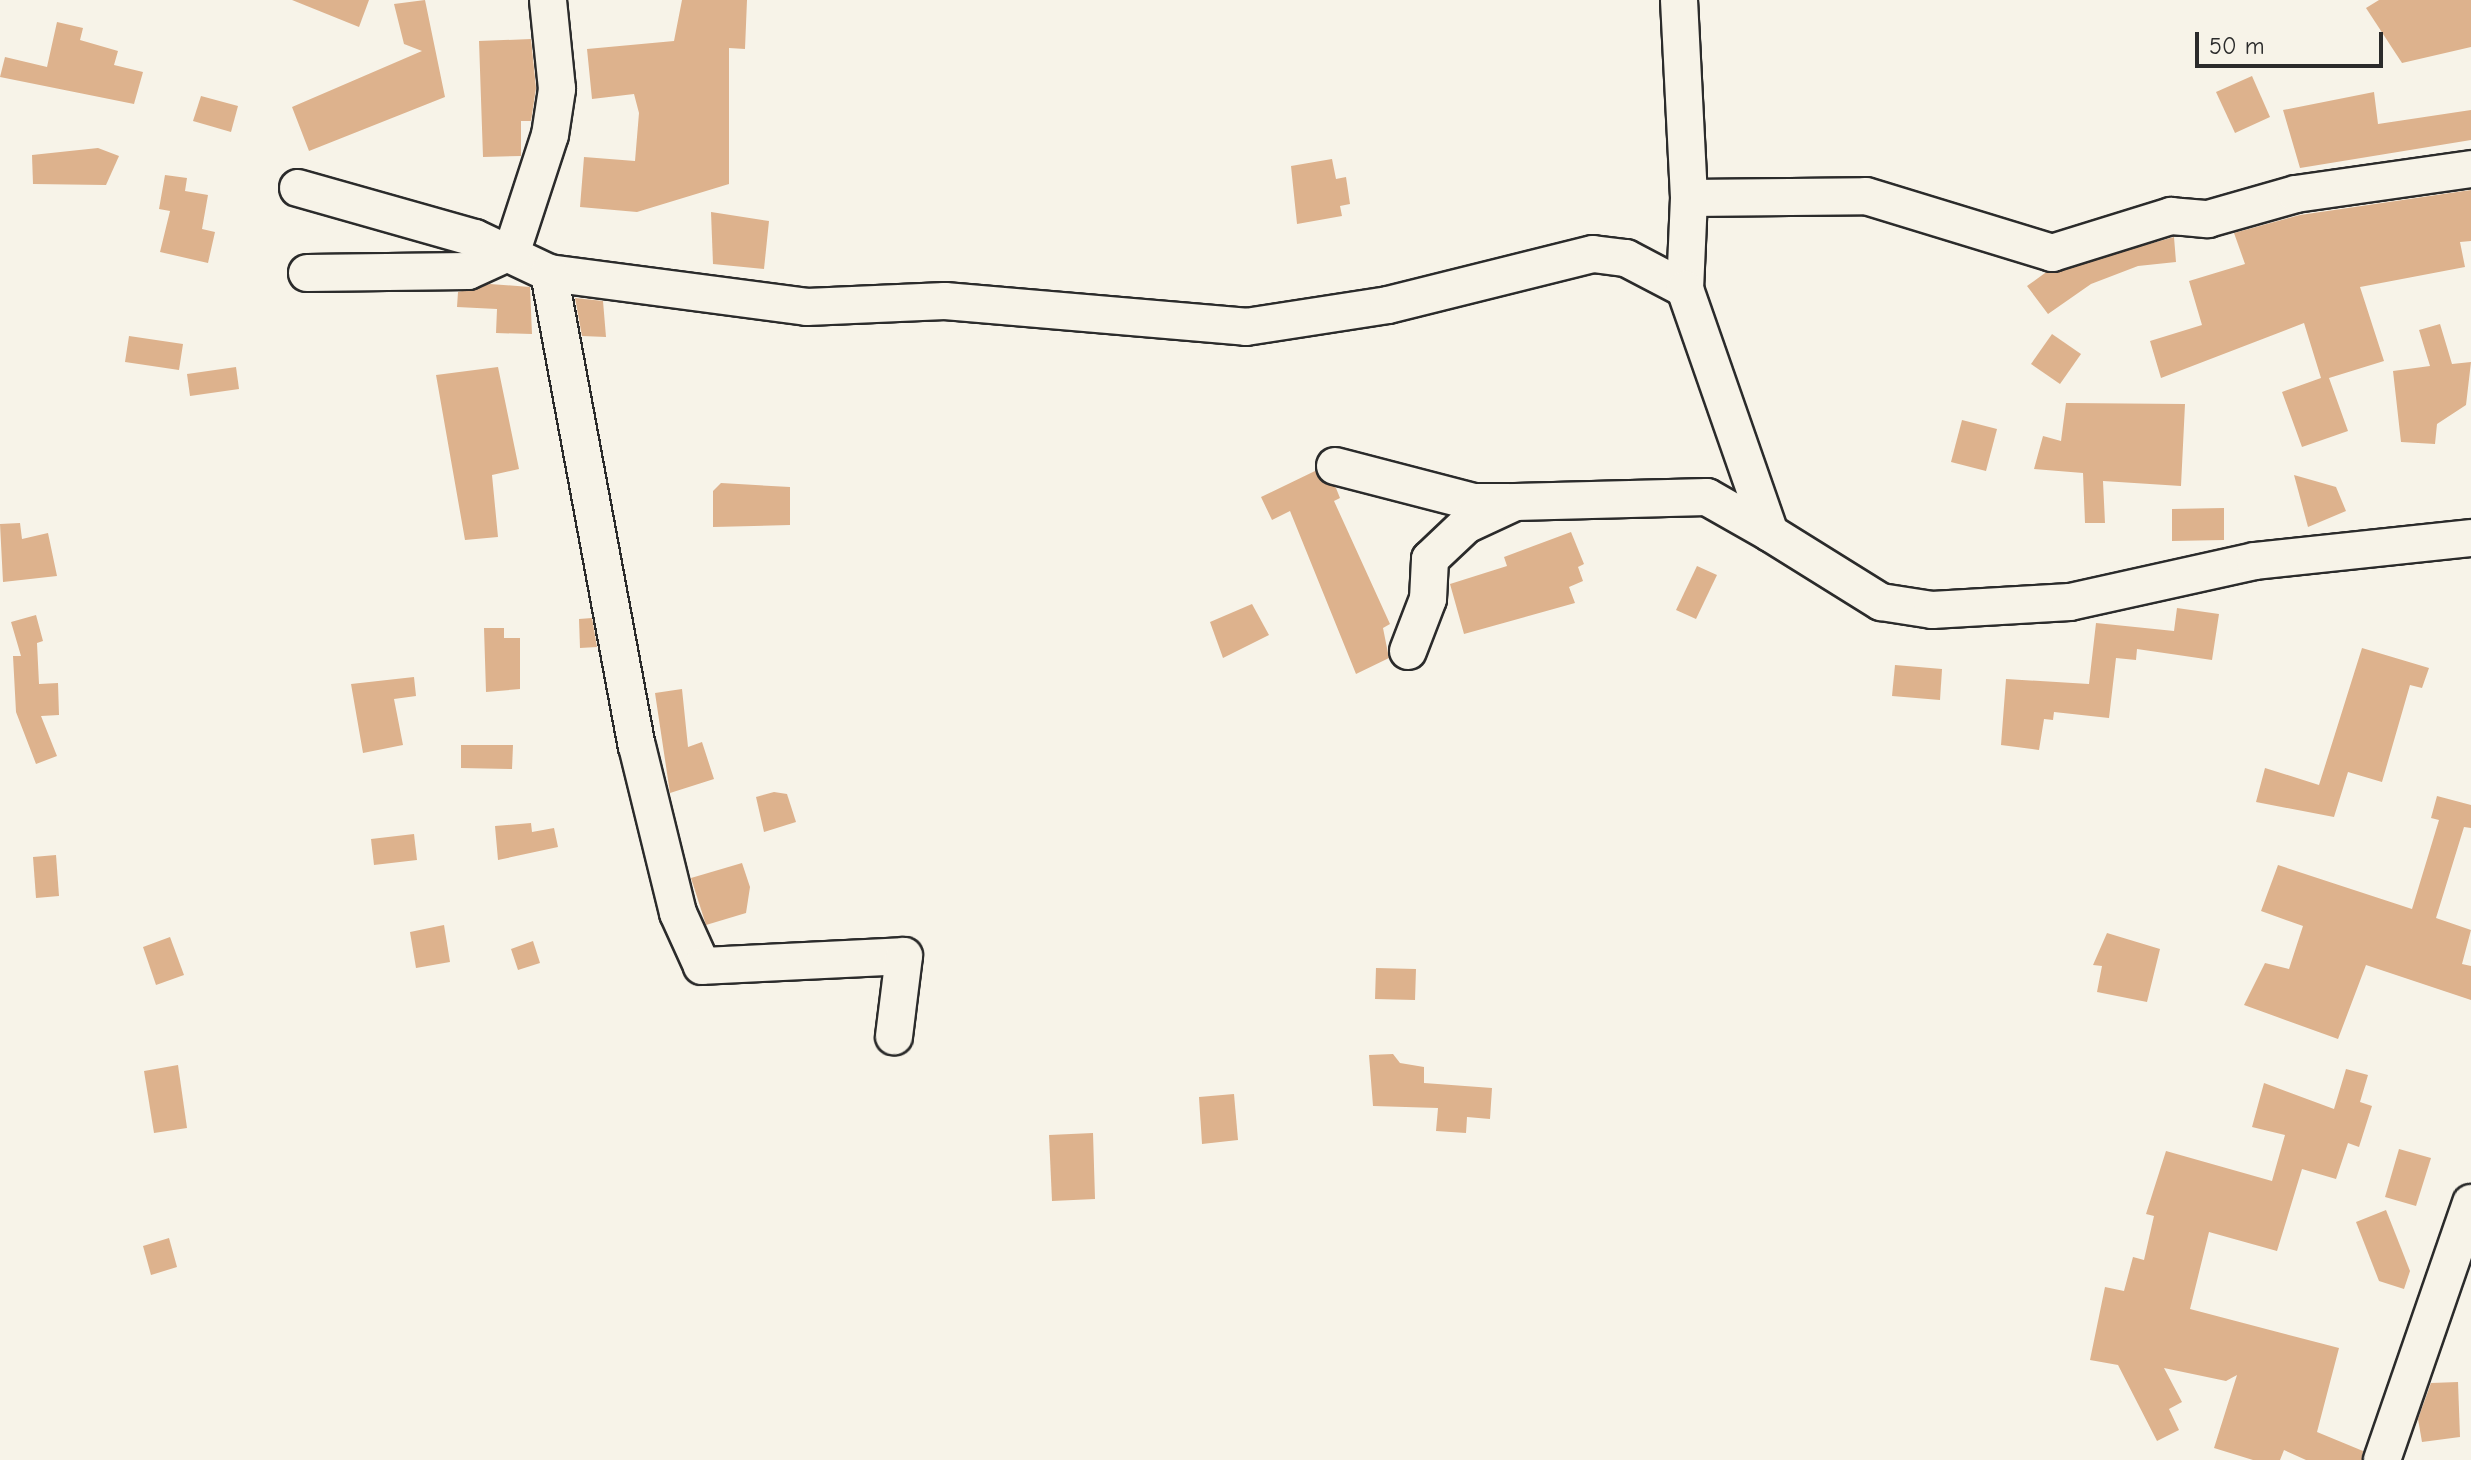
<!DOCTYPE html>
<style>
body{margin:0}
#map{position:relative;width:2471px;height:1460px;overflow:hidden;background:#f7f3e8;font-family:"Comic Neue",sans-serif}
div>[style]{position:absolute}
.building>*{inset:0;background:#ddb28d}
.roads{filter:drop-shadow(2px 0 #2b2b2b) drop-shadow(-2px 0 #2b2b2b) drop-shadow(0 2px #2b2b2b) drop-shadow(0 -2px #2b2b2b)}
.minor>*{height:36px;margin:-18px;padding:0 18px;transform-origin:18px;border-radius:18px;background:#f7f3e8}
span{translate:-50% -50%;white-space:nowrap;text-align:center;line-height:1.15;-webkit-text-stroke:7px #f7f3e8;paint-order:stroke}
.scale{position:absolute;left:2195px;top:32px;width:188px;height:36px;box-sizing:border-box;border:4px solid #2b2b2b;border-top:0;padding-left:10px;font-size:24px;line-height:28px;white-space:nowrap;color:#2b2b2b;-webkit-text-stroke:6px #f7f3e8;paint-order:stroke}
</style>
<div id="map">
<div class="building">
<i style="clip-path:polygon(292px 0,369px 0,359px 27px)"></i>
<i style="clip-path:polygon(425px 0,445px 97px,309px 151px,292px 107px,422px 51px,404px 44px,394px 4px)"></i>
<i style="clip-path:polygon(682px 0,747px 0,745px 49px,729px 48px,729px 184px,637px 212px,580px 207px,584px 157px,635px 161px,639px 113px,634px 94px,592px 99px,587px 49px,674px 41px)"></i>
<i style="clip-path:polygon(2379px 0,2471px 0,2471px 47px,2402px 63px,2366px 8px)"></i>
<i style="clip-path:polygon(57px 22px,83px 28px,80px 40px,118px 51px,114px 65px,143px 72px,134px 104px,0 77px,5px 57px,47px 67px)"></i>
<i style="clip-path:polygon(531px 39px,536px 88px,531px 121px,521px 121px,521px 156px,483px 157px,479px 41px)"></i>
<i style="clip-path:polygon(2252px 76px,2270px 117px,2235px 133px,2216px 92px)"></i>
<i style="clip-path:polygon(2374px 92px,2378px 124px,2471px 110px,2471px 140px,2300px 168px,2283px 110px)"></i>
<i style="clip-path:polygon(201px 96px,238px 106px,231px 132px,193px 121px)"></i>
<i style="clip-path:polygon(98px 148px,119px 156px,106px 185px,33px 184px,32px 155px)"></i>
<i style="clip-path:polygon(1332px 159px,1336px 179px,1346px 177px,1350px 204px,1340px 206px,1342px 216px,1297px 224px,1291px 166px)"></i>
<i style="clip-path:polygon(165px 175px,187px 178px,185px 191px,208px 195px,202px 229px,215px 232px,208px 263px,160px 252px,170px 211px,159px 209px)"></i>
<i style="clip-path:polygon(2471px 190px,2471px 241px,2460px 242px,2465px 267px,2360px 287px,2384px 361px,2329px 378px,2348px 431px,2302px 447px,2282px 392px,2321px 378px,2304px 323px,2161px 378px,2150px 341px,2202px 325px,2189px 281px,2245px 264px,2234px 233px,2300px 215px)"></i>
<i style="clip-path:polygon(711px 212px,769px 221px,764px 269px,713px 264px)"></i>
<i style="clip-path:polygon(2174px 237px,2176px 262px,2138px 266px,2091px 284px,2048px 314px,2027px 286px,2045px 273px)"></i>
<i style="clip-path:polygon(490px 284px,530px 287px,532px 334px,496px 333px,497px 309px,457px 307px,458px 292px)"></i>
<i style="clip-path:polygon(575px 298px,603px 301px,606px 337px,582px 336px)"></i>
<i style="clip-path:polygon(2440px 324px,2452px 364px,2471px 362px,2466px 405px,2437px 424px,2435px 444px,2401px 442px,2393px 371px,2430px 366px,2419px 330px)"></i>
<i style="clip-path:polygon(2052px 334px,2081px 354px,2060px 384px,2031px 364px)"></i>
<i style="clip-path:polygon(129px 336px,183px 344px,179px 370px,125px 362px)"></i>
<i style="clip-path:polygon(236px 367px,239px 389px,190px 396px,187px 374px)"></i>
<i style="clip-path:polygon(498px 367px,519px 469px,492px 475px,498px 537px,465px 540px,436px 375px)"></i>
<i style="clip-path:polygon(2066px 403px,2185px 404px,2181px 486px,2103px 481px,2105px 523px,2085px 523px,2083px 473px,2034px 469px,2043px 436px,2061px 441px)"></i>
<i style="clip-path:polygon(1962px 420px,1997px 429px,1986px 471px,1951px 462px)"></i>
<i style="clip-path:polygon(1315px 471px,1336px 488px,1340px 498px,1334px 501px,1390px 624px,1383px 628px,1389px 658px,1356px 674px,1290px 511px,1272px 520px,1261px 497px)"></i>
<i style="clip-path:polygon(2294px 475px,2336px 487px,2346px 511px,2308px 527px)"></i>
<i style="clip-path:polygon(721px 483px,790px 487px,790px 525px,713px 527px,713px 491px)"></i>
<i style="clip-path:polygon(2224px 508px,2224px 540px,2172px 541px,2172px 509px)"></i>
<i style="clip-path:polygon(20px 523px,22px 539px,48px 533px,57px 576px,3px 582px,0 524px)"></i>
<i style="clip-path:polygon(1571px 532px,1584px 564px,1578px 567px,1583px 581px,1569px 587px,1575px 603px,1464px 634px,1450px 584px,1507px 566px,1504px 557px)"></i>
<i style="clip-path:polygon(1697px 566px,1717px 575px,1696px 619px,1676px 610px)"></i>
<i style="clip-path:polygon(1252px 604px,1269px 635px,1223px 658px,1210px 622px)"></i>
<i style="clip-path:polygon(2177px 608px,2219px 614px,2212px 660px,2137px 649px,2136px 660px,2116px 658px,2109px 718px,2054px 712px,2053px 720px,2044px 719px,2039px 750px,2001px 745px,2006px 679px,2089px 684px,2096px 623px,2174px 631px)"></i>
<i style="clip-path:polygon(36px 615px,43px 641px,37px 643px,39px 684px,58px 683px,59px 715px,41px 716px,57px 756px,36px 764px,16px 712px,13px 656px,21px 656px,11px 622px)"></i>
<i style="clip-path:polygon(592px 618px,597px 647px,580px 648px,579px 619px)"></i>
<i style="clip-path:polygon(484px 628px,504px 628px,504px 638px,520px 638px,520px 689px,486px 692px)"></i>
<i style="clip-path:polygon(2362px 648px,2429px 668px,2422px 688px,2410px 685px,2382px 782px,2348px 772px,2334px 817px,2256px 802px,2265px 768px,2319px 785px)"></i>
<i style="clip-path:polygon(1895px 665px,1942px 669px,1940px 700px,1892px 696px)"></i>
<i style="clip-path:polygon(414px 677px,416px 696px,394px 699px,403px 745px,363px 753px,351px 684px)"></i>
<i style="clip-path:polygon(682px 689px,688px 747px,702px 742px,714px 779px,670px 793px,655px 693px)"></i>
<i style="clip-path:polygon(461px 745px,513px 745px,512px 769px,461px 768px)"></i>
<i style="clip-path:polygon(774px 792px,787px 794px,796px 822px,764px 832px,756px 797px)"></i>
<i style="clip-path:polygon(2437px 796px,2471px 805px,2471px 828px,2464px 827px,2436px 918px,2471px 930px,2462px 964px,2471px 966px,2471px 1000px,2366px 965px,2338px 1039px,2244px 1005px,2265px 963px,2289px 969px,2303px 926px,2261px 911px,2278px 865px,2412px 909px,2439px 820px,2431px 818px)"></i>
<i style="clip-path:polygon(531px 823px,532px 832px,554px 828px,558px 847px,498px 860px,495px 826px)"></i>
<i style="clip-path:polygon(414px 834px,417px 860px,374px 865px,371px 839px)"></i>
<i style="clip-path:polygon(56px 855px,59px 896px,36px 898px,33px 857px)"></i>
<i style="clip-path:polygon(742px 863px,750px 887px,746px 913px,706px 925px,691px 878px)"></i>
<i style="clip-path:polygon(444px 925px,450px 962px,416px 968px,410px 932px)"></i>
<i style="clip-path:polygon(2107px 933px,2160px 949px,2147px 1002px,2097px 992px,2102px 966px,2093px 965px)"></i>
<i style="clip-path:polygon(170px 937px,184px 975px,156px 985px,143px 947px)"></i>
<i style="clip-path:polygon(533px 941px,540px 963px,518px 970px,511px 949px)"></i>
<i style="clip-path:polygon(1376px 968px,1416px 969px,1415px 1000px,1375px 999px)"></i>
<i style="clip-path:polygon(1393px 1054px,1400px 1063px,1424px 1067px,1424px 1083px,1492px 1088px,1490px 1119px,1467px 1117px,1466px 1133px,1436px 1131px,1438px 1108px,1373px 1106px,1369px 1055px)"></i>
<i style="clip-path:polygon(178px 1065px,187px 1128px,154px 1133px,144px 1071px)"></i>
<i style="clip-path:polygon(2346px 1069px,2368px 1075px,2360px 1102px,2372px 1106px,2359px 1147px,2348px 1143px,2336px 1179px,2302px 1169px,2277px 1251px,2209px 1232px,2190px 1309px,2339px 1348px,2317px 1432px,2363px 1451px,2362px 1460px,2306px 1460px,2284px 1450px,2280px 1460px,2253px 1460px,2214px 1448px,2237px 1375px,2226px 1381px,2164px 1368px,2182px 1402px,2169px 1409px,2179px 1430px,2157px 1441px,2118px 1365px,2090px 1360px,2105px 1287px,2124px 1291px,2133px 1257px,2144px 1260px,2154px 1216px,2146px 1214px,2166px 1151px,2272px 1181px,2285px 1135px,2252px 1127px,2264px 1083px,2334px 1109px)"></i>
<i style="clip-path:polygon(1234px 1094px,1238px 1140px,1202px 1144px,1199px 1097px)"></i>
<i style="clip-path:polygon(1093px 1133px,1095px 1199px,1052px 1201px,1049px 1135px)"></i>
<i style="clip-path:polygon(2399px 1149px,2431px 1158px,2416px 1206px,2385px 1197px)"></i>
<i style="clip-path:polygon(2386px 1210px,2410px 1271px,2404px 1289px,2379px 1281px,2356px 1222px)"></i>
<i style="clip-path:polygon(169px 1238px,177px 1267px,151px 1275px,143px 1246px)"></i>
<i style="clip-path:polygon(2458px 1382px,2460px 1437px,2422px 1442px,2418px 1419px,2431px 1383px)"></i>
</div>
<div class="roads">
<div class="minor">
<i style="left:1679px;top:0;width:198px;rotate:87.1deg"></i>
<i style="left:1689px;top:198px;width:91px;rotate:92.5deg"></i>
<i style="left:298px;top:188px;width:184px;rotate:15.8deg"></i>
<i style="left:475px;top:238px;width:82px;rotate:25.3deg"></i>
<i style="left:549px;top:273px;width:260px;rotate:7.5deg"></i>
<i style="left:807px;top:307px;width:138px;rotate:-2.5deg"></i>
<i style="left:945px;top:301px;width:302px;rotate:4.9deg"></i>
<i style="left:1246px;top:327px;width:144px;rotate:-8.8deg"></i>
<i style="left:1388px;top:305px;width:211px;rotate:-14deg"></i>
<i style="left:1593px;top:254px;width:33px;rotate:7deg"></i>
<i style="left:1626px;top:258px;width:67px;rotate:27.7deg"></i>
<i style="left:1685px;top:289px;width:258px;rotate:70.8deg"></i>
<i style="left:1770px;top:533px;width:131px;rotate:31.9deg"></i>
<i style="left:1881px;top:602px;width:52px;rotate:8.9deg"></i>
<i style="left:1932px;top:610px;width:138px;rotate:-3.3deg"></i>
<i style="left:2070px;top:602px;width:189px;rotate:-12.5deg"></i>
<i style="left:2255px;top:561px;width:217px;rotate:-6.1deg"></i>
<i style="left:1689px;top:198px;width:177px;rotate:-0.6deg"></i>
<i style="left:1866px;top:196px;width:195px;rotate:17deg"></i>
<i style="left:2052px;top:253px;width:125px;rotate:-17.3deg"></i>
<i style="left:2171px;top:216px;width:37px;rotate:5deg"></i>
<i style="left:2208px;top:219px;width:91px;rotate:-15.9deg"></i>
<i style="left:2296px;top:194px;width:177px;rotate:-8.1deg"></i>
<i style="left:307px;top:273px;width:161px;rotate:-0.7deg"></i>
<i style="left:468px;top:271px;width:48px;rotate:-24.4deg"></i>
<i style="left:512px;top:251px;width:122px;rotate:-71.9deg"></i>
<i style="left:550px;top:135px;width:47px;rotate:-81.3deg"></i>
<i style="left:557px;top:89px;width:89px;rotate:-95.8deg"></i>
<i style="left:549px;top:273px;width:481px;rotate:79.5deg"></i>
<i style="left:637px;top:746px;width:172px;rotate:76.2deg"></i>
<i style="left:678px;top:913px;width:58px;rotate:65.6deg"></i>
<i style="left:702px;top:966px;width:202px;rotate:-2.8deg"></i>
<i style="left:904px;top:956px;width:81px;rotate:97.1deg"></i>
<i style="left:1335px;top:466px;width:144px;rotate:14.5deg"></i>
<i style="left:1474px;top:502px;width:35px"></i>
<i style="left:1408px;top:651px;width:56px;rotate:-69deg"></i>
<i style="left:1428px;top:599px;width:40px;rotate:-87.1deg"></i>
<i style="left:1430px;top:559px;width:50px;rotate:-43.4deg"></i>
<i style="left:1466px;top:525px;width:54px;rotate:-25.1deg"></i>
<i style="left:1515px;top:502px;width:192px;rotate:-1.5deg"></i>
<i style="left:1707px;top:497px;width:73px;rotate:29.7deg"></i>
<i style="left:2382px;top:1460px;width:272px;rotate:-70.9deg"></i>
</div>
</div>
<div class="scale">50 m</div>
</div>
